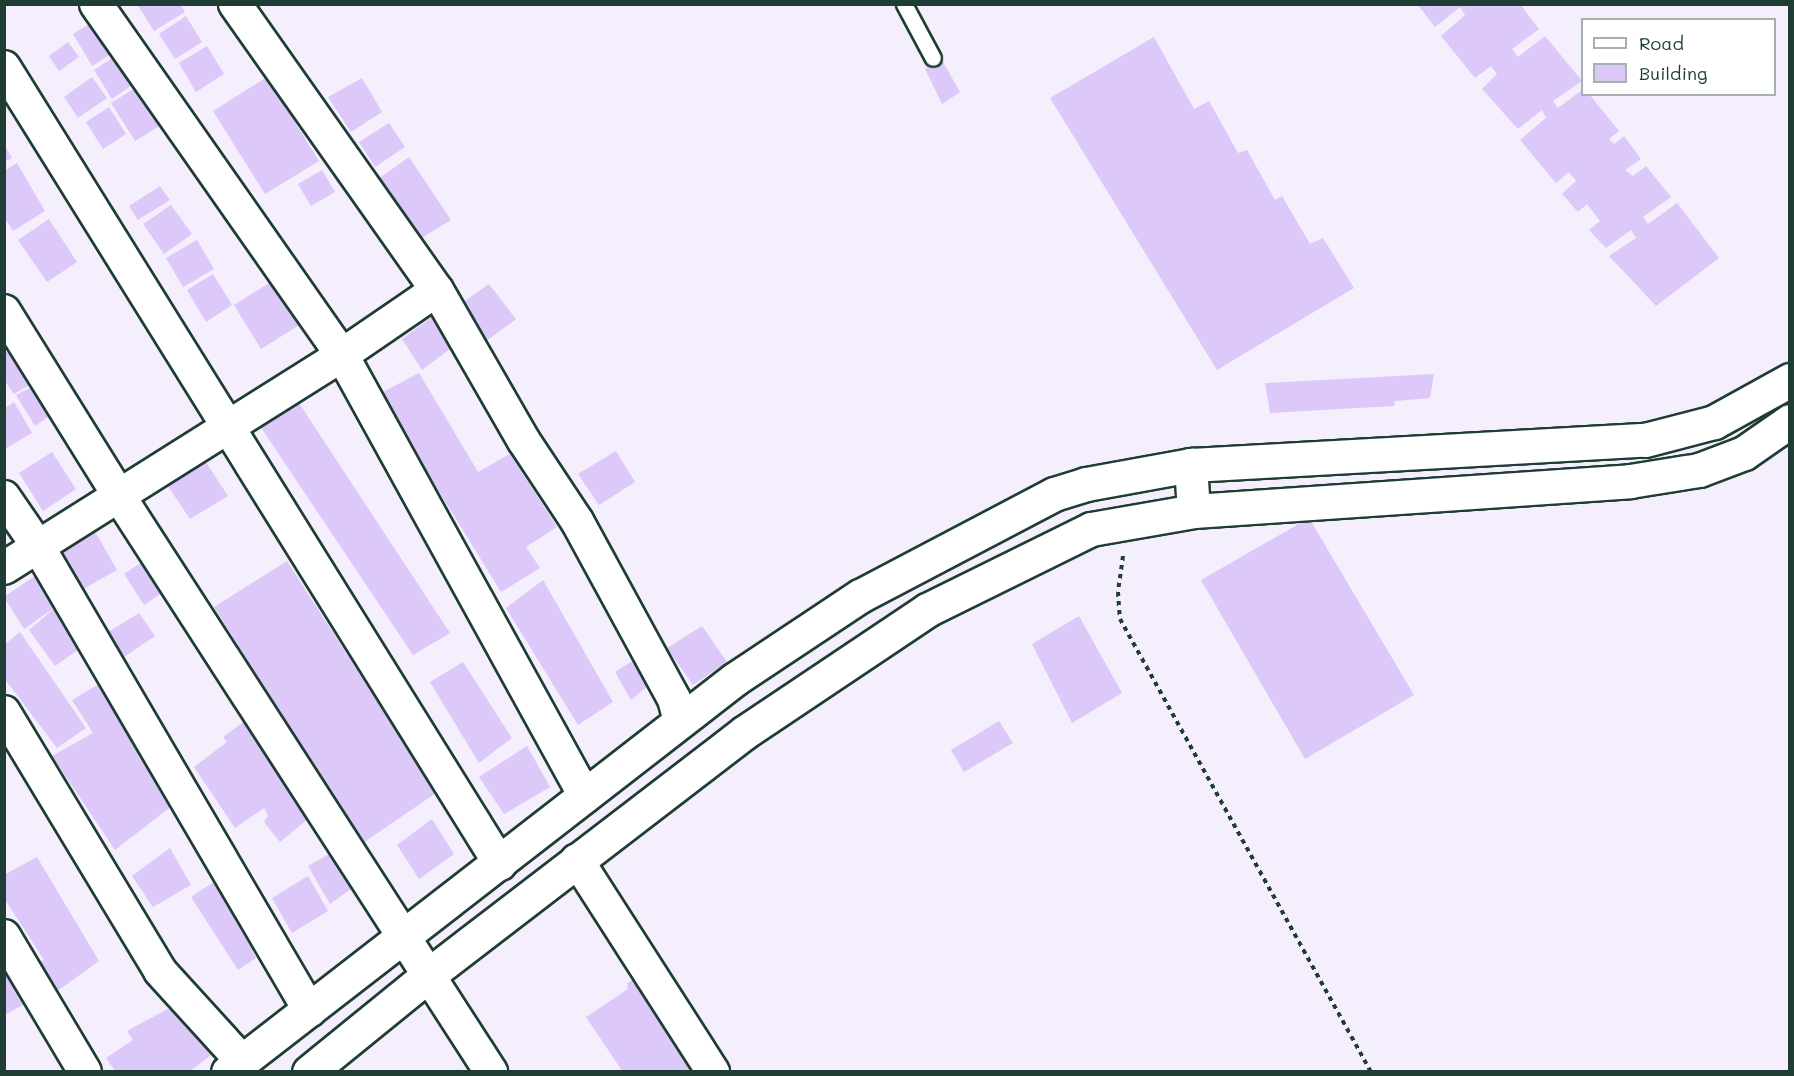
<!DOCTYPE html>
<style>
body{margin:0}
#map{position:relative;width:1794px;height:1076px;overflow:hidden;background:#f4eefd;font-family:Mali,sans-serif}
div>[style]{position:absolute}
.building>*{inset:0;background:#dcc8f9}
.path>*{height:4px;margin-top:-2px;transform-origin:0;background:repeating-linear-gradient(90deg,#1f3d34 0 4.5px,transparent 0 9px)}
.roads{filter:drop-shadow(2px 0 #1f3d34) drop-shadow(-2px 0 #1f3d34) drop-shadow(0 2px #1f3d34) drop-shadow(0 -2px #1f3d34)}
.lane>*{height:15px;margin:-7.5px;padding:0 7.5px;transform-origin:7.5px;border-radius:7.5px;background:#fff}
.street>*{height:32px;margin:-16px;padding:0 16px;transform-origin:16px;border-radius:16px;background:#fff}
.secondary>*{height:33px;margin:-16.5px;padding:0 16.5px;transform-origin:16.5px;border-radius:16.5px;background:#fff}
span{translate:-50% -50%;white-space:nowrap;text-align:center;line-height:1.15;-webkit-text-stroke:6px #fff;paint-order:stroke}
.frame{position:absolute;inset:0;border:6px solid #1f3d34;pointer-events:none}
.legend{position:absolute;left:1581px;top:18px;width:195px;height:78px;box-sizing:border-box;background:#fff;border:2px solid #a5b1ae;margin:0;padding:8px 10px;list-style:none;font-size:18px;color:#1f3d34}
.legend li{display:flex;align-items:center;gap:12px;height:30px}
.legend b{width:30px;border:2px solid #a5b1ae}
</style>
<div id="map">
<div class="building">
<i style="clip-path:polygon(137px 4px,180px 4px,185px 12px,154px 31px)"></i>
<i style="clip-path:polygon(1417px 4px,1520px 4px,1539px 29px,1512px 49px,1518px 57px,1545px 36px,1582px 81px,1553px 101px,1558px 108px,1582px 90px,1582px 94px,1589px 94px,1619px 131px,1609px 139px,1614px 144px,1624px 136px,1641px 159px,1625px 170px,1633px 176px,1646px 166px,1671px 197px,1643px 217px,1648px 224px,1677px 203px,1719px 258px,1656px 306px,1609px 256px,1636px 238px,1631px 230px,1606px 248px,1589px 230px,1600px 221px,1587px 204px,1578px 212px,1562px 194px,1576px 181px,1569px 172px,1556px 183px,1520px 140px,1546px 118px,1542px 110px,1518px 129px,1482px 89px,1497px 74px,1491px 66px,1475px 78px,1441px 36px,1465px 15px,1460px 7px,1435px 27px)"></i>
<i style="clip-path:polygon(186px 16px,202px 42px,175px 59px,159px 34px)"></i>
<i style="clip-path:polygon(94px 21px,114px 52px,92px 66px,73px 34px)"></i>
<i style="clip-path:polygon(1154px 37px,1194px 109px,1209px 101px,1238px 153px,1247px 150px,1275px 200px,1282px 196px,1310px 244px,1323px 238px,1354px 288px,1217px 370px,1050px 98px)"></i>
<i style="clip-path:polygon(68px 42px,79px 57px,59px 71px,49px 56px)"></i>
<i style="clip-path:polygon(207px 46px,224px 74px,196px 92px,179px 63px)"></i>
<i style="clip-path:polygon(117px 55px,135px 83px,112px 99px,94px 70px)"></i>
<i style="clip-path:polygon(943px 62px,960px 92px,942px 104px,925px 69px)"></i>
<i style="clip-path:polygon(92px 77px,107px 98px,78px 118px,64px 97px)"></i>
<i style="clip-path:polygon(267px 77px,319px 161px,265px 194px,213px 111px)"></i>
<i style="clip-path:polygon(362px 78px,382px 112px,351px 132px,328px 97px)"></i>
<i style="clip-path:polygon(137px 87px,161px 125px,135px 141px,111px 103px)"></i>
<i style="clip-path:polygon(109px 107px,126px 134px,103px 149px,86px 122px)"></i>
<i style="clip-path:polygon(389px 123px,405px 147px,375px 167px,359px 142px)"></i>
<i style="clip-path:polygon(4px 144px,12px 158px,4px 162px)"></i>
<i style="clip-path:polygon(409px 157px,451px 220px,413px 243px,375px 181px)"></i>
<i style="clip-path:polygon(17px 163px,45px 211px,13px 231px,4px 217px,4px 171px)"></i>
<i style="clip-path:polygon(322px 170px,335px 192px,311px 206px,298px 184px)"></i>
<i style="clip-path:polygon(160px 186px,170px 200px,138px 220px,129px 206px)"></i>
<i style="clip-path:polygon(171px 205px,192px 234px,164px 254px,143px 224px)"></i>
<i style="clip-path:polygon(49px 219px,77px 262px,47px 282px,18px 240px)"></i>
<i style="clip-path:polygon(197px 240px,214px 269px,183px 287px,166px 258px)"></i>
<i style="clip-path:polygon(213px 274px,232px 305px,206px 322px,187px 290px)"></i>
<i style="clip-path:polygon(274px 280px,301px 324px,261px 349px,234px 305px)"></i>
<i style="clip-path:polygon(489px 284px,516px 319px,482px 344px,456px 307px)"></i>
<i style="clip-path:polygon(433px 316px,454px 346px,422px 370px,402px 339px)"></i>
<i style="clip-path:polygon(23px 341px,45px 376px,14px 394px,4px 380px,4px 354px)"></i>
<i style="clip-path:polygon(419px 373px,478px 472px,510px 454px,557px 527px,526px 547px,540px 568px,501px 592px,379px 394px)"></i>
<i style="clip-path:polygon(1434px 374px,1430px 398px,1395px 401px,1394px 406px,1270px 413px,1265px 383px)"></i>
<i style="clip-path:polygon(44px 381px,61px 408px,35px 426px,16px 395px)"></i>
<i style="clip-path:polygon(297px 400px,450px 633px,413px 655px,260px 426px)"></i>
<i style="clip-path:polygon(14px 402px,32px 433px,5px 449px,5px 408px)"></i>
<i style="clip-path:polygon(616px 451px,635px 482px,599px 505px,578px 474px)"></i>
<i style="clip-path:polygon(52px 452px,76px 489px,43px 511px,19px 473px)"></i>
<i style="clip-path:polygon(206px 462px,228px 496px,190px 519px,167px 485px)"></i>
<i style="clip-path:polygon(1309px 518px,1414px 695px,1305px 759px,1201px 580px)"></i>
<i style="clip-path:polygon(94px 530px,117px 570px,78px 592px,55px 553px)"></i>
<i style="clip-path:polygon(154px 554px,174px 585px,144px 605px,124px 574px)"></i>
<i style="clip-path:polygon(287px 561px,436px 793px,363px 843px,214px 607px)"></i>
<i style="clip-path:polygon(39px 573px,85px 645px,55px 666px,29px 630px,57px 606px,24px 629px,4px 597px)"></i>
<i style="clip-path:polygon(543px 580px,613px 702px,578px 725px,506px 608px)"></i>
<i style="clip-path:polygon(139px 613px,155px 636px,124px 657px,108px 632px)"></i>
<i style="clip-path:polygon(1079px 616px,1122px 693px,1072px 723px,1032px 644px)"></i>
<i style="clip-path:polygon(702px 626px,727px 662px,693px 685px,667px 648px)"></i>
<i style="clip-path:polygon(20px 632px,86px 728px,57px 748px,4px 678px,4px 645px)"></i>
<i style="clip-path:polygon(642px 655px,654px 681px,631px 700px,615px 672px)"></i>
<i style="clip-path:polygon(463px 662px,512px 738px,479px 763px,430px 682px)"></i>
<i style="clip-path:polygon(114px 675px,182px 798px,115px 850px,52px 756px,93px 733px,72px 700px)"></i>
<i style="clip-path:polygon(256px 713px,318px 811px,280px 842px,264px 822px,268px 816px,264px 808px,235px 828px,194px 767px,227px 742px,223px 737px)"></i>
<i style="clip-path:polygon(999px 721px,1013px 743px,964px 772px,951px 750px)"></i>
<i style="clip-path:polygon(527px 746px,550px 787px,504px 814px,479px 777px)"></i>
<i style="clip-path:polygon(432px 819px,454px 854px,419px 879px,397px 845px)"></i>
<i style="clip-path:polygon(345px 845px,366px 878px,330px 904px,308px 866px)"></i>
<i style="clip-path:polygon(170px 848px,191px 885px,153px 907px,132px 876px)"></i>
<i style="clip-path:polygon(37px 857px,99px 961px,56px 992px,32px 965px,44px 960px,4px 898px,4px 875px)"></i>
<i style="clip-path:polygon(229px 872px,269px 941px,252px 951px,256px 958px,238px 970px,191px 897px)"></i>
<i style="clip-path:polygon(308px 876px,328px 911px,292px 933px,272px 898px)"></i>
<i style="clip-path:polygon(4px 945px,36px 997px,7px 1014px,4px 1010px)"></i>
<i style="clip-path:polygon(645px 972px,703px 1060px,685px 1072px,623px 1072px,586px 1017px,628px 989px,627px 983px)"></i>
<i style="clip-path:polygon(177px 1004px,211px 1055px,189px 1072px,116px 1072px,106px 1058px,133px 1040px,127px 1031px)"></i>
</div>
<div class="path">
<i style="left:1123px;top:556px;width:36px;rotate:98deg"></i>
<i style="left:1118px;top:592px;width:27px;rotate:86deg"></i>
<i style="left:1120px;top:619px;width:518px;rotate:61.01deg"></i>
</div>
<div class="roads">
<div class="lane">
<i style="left:904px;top:4px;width:61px;rotate:61.8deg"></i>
</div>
<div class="street">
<i style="left:96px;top:4px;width:429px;rotate:55deg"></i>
<i style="left:342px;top:355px;width:504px;rotate:61.14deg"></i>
<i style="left:235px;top:4px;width:350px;rotate:54.8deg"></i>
<i style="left:437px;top:290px;width:174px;rotate:60.1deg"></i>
<i style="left:524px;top:441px;width:96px;rotate:56.5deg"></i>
<i style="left:577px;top:521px;width:203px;rotate:61.4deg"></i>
<i style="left:674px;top:699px;width:23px;rotate:75deg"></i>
<i style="left:4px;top:67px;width:939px;rotate:58.1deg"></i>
<i style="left:4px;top:311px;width:218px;rotate:58.1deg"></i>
<i style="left:119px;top:496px;width:686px;rotate:57.14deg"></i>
<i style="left:1191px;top:465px;width:46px;rotate:86.3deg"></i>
<i style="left:4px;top:497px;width:62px;rotate:55.5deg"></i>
<i style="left:39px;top:548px;width:536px;rotate:59.66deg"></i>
<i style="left:4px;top:568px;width:400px;rotate:-32.2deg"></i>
<i style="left:342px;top:355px;width:115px;rotate:-34.4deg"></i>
<i style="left:4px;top:712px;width:302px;rotate:58.9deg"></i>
<i style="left:160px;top:971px;width:120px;rotate:47.7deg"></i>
<i style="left:577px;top:860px;width:252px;rotate:57.3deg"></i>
<i style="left:4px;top:936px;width:158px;rotate:59.2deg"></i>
</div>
<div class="secondary">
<i style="left:228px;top:1072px;width:641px;rotate:-37.78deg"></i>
<i style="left:735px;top:679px;width:150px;rotate:-33.6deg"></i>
<i style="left:860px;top:596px;width:219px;rotate:-27.7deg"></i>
<i style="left:1054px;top:494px;width:34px;rotate:-17deg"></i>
<i style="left:1086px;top:484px;width:107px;rotate:-10.3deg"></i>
<i style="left:1191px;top:465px;width:455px;rotate:-3.2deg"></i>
<i style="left:1645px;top:440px;width:71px;rotate:-14.6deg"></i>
<i style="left:1714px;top:422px;width:87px;rotate:-28.9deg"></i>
<i style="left:309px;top:1072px;width:157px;rotate:-39.1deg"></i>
<i style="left:431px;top:973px;width:396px;rotate:-37.5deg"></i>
<i style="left:745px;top:732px;width:219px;rotate:-33.8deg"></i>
<i style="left:927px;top:610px;width:183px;rotate:-26.3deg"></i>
<i style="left:1091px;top:529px;width:105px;rotate:-9.9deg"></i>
<i style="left:1194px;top:511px;width:437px;rotate:-3.9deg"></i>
<i style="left:1630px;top:481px;width:70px;rotate:-9.1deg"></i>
<i style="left:1699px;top:470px;width:48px;rotate:-20.7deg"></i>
<i style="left:1744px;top:453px;width:56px;rotate:-34.8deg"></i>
</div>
</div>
<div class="frame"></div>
<ul class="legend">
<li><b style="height:8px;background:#fff"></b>Road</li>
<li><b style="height:16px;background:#dcc8f9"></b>Building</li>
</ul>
</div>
